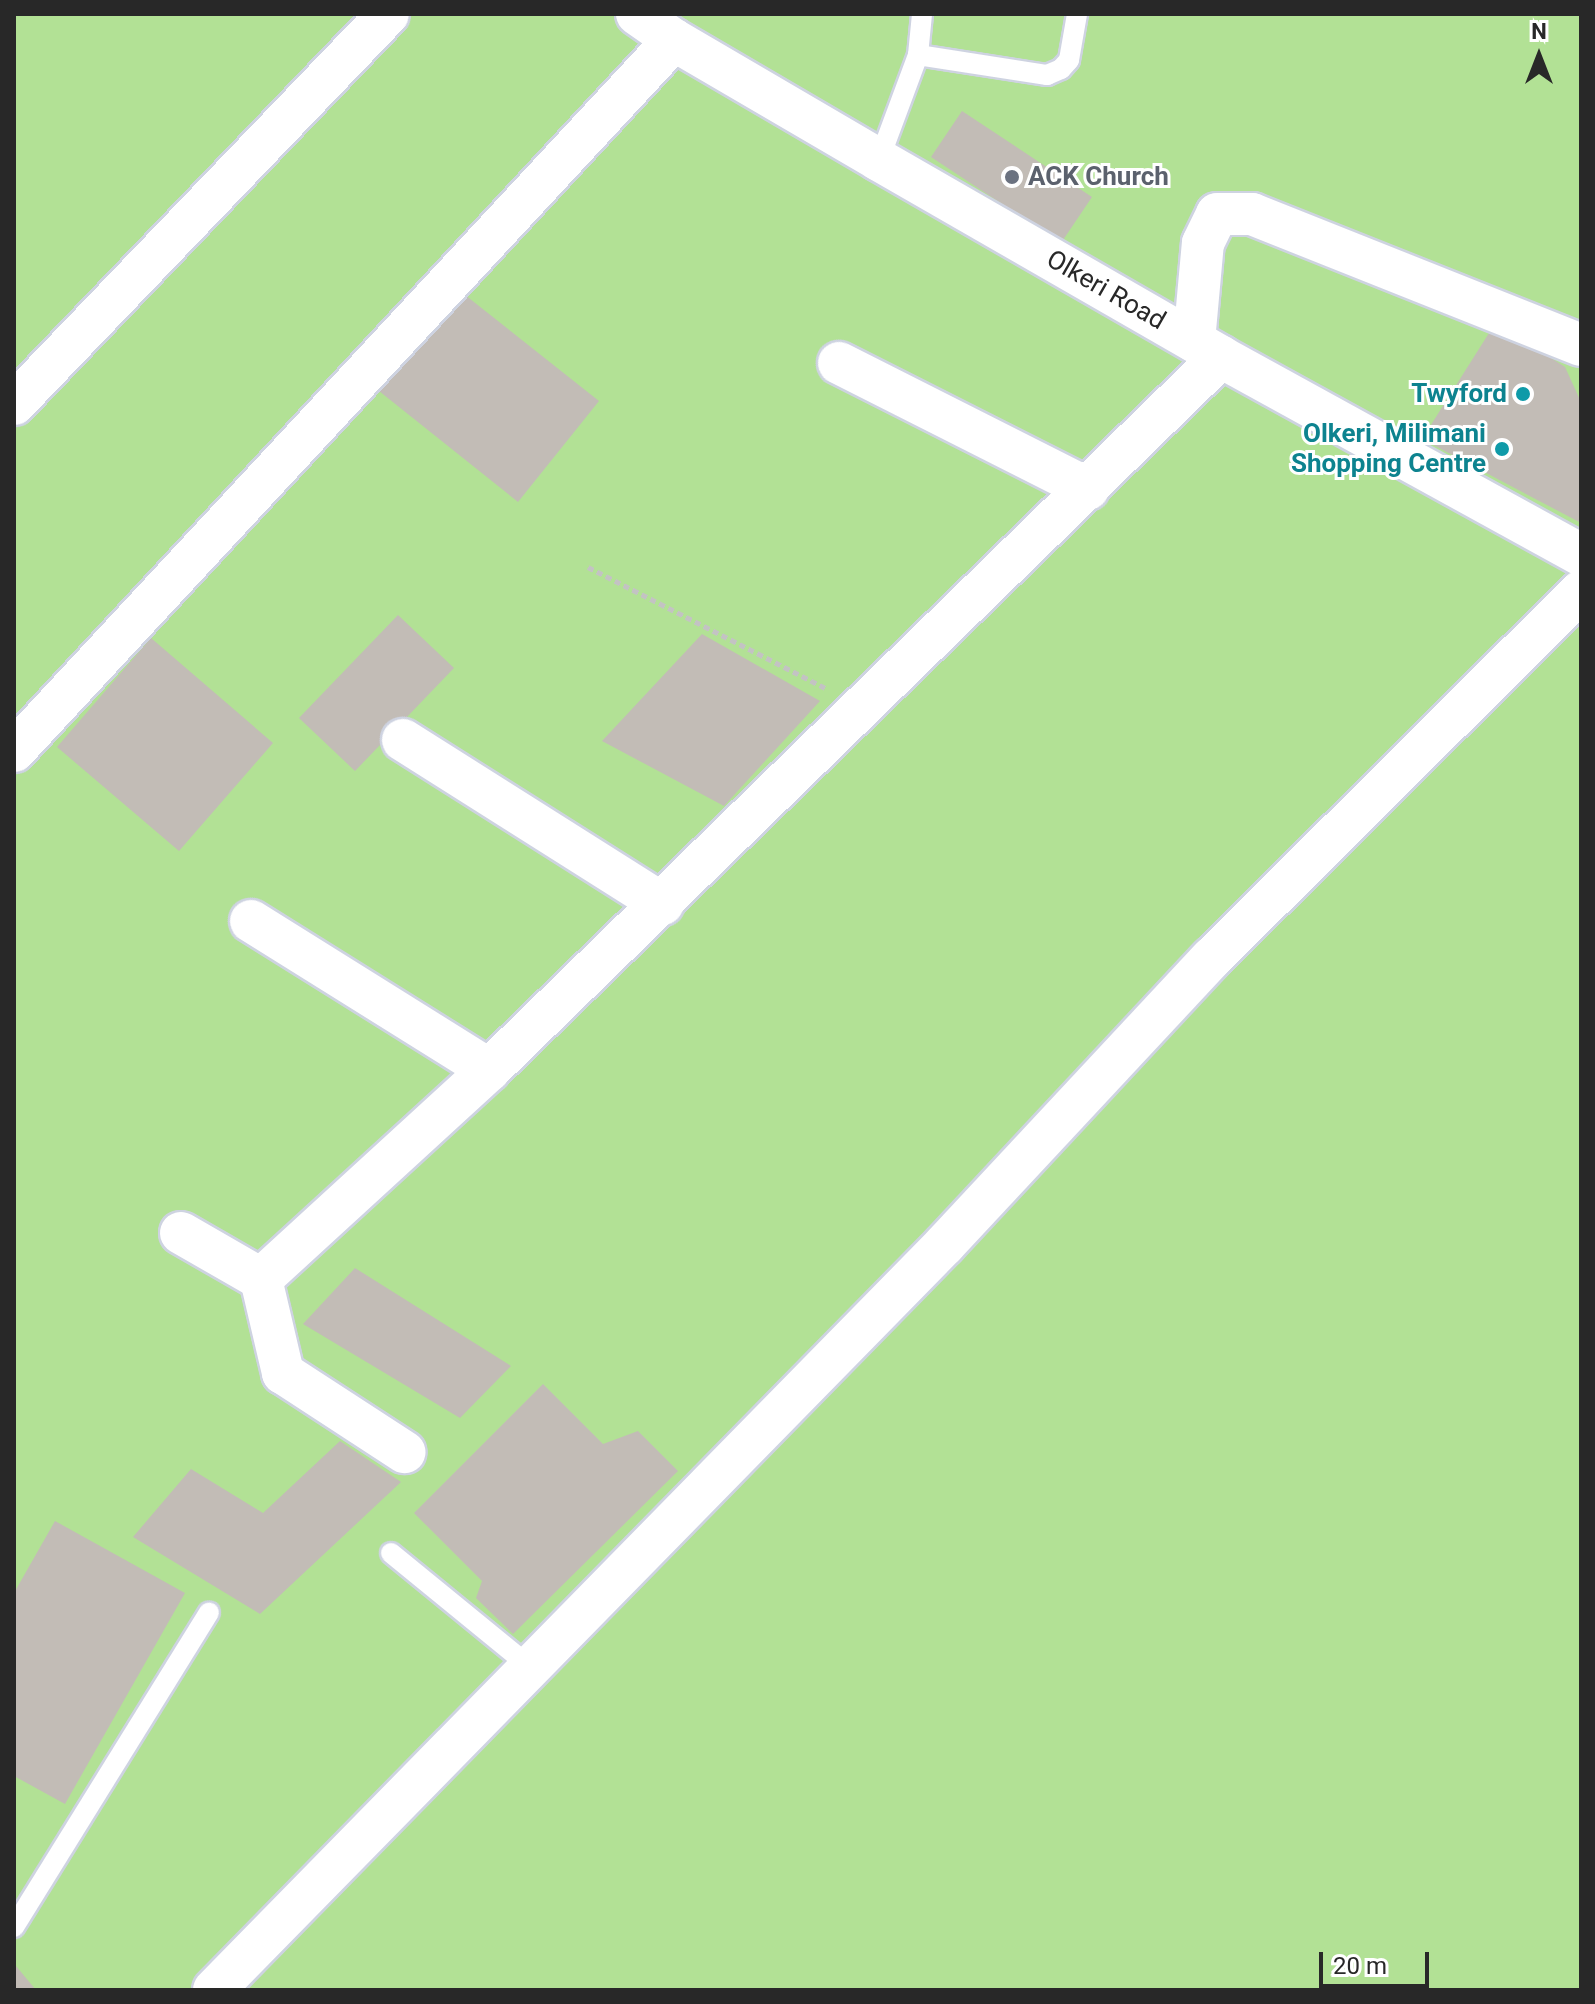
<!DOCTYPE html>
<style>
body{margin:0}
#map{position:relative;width:1595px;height:2004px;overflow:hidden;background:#eae2d9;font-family:Roboto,sans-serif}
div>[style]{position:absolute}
.green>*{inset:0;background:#b2e195}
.building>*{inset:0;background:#c2bcb6}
.path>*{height:5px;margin-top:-2.5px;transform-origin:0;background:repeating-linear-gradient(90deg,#c3c3c3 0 6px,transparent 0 10px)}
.roads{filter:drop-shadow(2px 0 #ced3e1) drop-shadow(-2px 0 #ced3e1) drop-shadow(0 2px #ced3e1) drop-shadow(0 -2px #ced3e1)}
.lane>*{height:20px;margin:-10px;padding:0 10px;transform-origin:10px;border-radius:10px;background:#fff}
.street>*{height:42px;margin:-21px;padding:0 21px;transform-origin:21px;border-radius:21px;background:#fff}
.dots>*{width:22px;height:22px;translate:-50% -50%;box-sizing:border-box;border:4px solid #fff;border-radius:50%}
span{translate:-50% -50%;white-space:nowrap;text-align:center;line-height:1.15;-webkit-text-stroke:6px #fff;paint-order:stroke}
.worship-label{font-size:26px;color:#5b616d;font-weight:700}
.left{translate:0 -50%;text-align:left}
.street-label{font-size:26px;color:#282828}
.culture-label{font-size:26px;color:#0d838f;font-weight:700}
.right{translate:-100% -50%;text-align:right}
.frame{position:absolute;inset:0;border:16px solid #282828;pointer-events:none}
.north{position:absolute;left:1499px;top:16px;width:80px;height:80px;-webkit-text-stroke:6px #fff;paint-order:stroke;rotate:0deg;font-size:22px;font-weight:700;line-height:32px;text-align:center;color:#282828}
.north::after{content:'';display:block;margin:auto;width:28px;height:36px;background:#282828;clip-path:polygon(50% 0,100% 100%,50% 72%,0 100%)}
.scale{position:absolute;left:1319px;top:1952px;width:110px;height:36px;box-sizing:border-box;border:4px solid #282828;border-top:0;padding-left:10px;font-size:24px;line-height:28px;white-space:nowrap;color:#282828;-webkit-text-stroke:6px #fff;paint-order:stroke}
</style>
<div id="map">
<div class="green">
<i style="clip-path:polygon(14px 14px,1581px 14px,1581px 1990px,14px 1990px)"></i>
</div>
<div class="building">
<i style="clip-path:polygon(962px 111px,1092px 197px,1061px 243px,931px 157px)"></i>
<i style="clip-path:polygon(460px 291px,599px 401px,518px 502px,379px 391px)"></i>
<i style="clip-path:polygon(1496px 322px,1565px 367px,1581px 402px,1581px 523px,1422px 439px)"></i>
<i style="clip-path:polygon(398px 615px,454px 668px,355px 771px,299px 718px)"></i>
<i style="clip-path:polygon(702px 634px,820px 701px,724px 806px,602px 741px)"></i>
<i style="clip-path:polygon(151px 638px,273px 743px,179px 851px,57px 747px)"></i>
<i style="clip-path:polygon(355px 1268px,511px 1366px,460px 1418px,303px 1324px)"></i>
<i style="clip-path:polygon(543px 1384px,603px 1444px,638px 1431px,678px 1471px,513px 1634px,476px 1598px,482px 1581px,414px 1513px)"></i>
<i style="clip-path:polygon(340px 1441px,401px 1482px,260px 1614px,133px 1537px,191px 1469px,263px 1513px)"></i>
<i style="clip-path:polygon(55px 1521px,185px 1593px,65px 1804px,14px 1776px,14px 1593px)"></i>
<i style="clip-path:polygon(16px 1966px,36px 1990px,14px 1990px)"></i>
</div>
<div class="path">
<i style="left:588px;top:567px;width:268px;rotate:27deg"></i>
</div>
<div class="roads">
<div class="lane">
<i style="left:918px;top:55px;width:131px;rotate:8.8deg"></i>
<i style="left:1047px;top:75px;width:15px;rotate:-23deg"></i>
<i style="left:1061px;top:69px;width:12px;rotate:-48deg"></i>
<i style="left:1069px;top:60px;width:47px;rotate:-80.1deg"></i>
<i style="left:879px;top:160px;width:112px;rotate:-69.6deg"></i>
<i style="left:918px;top:55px;width:41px;rotate:-84.4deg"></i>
<i style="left:391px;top:1553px;width:178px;rotate:39.3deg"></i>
<i style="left:14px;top:1927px;width:370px;rotate:-58.2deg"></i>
</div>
<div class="street">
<i style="left:637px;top:14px;width:45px;rotate:35.1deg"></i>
<i style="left:674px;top:40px;width:238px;rotate:30.3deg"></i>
<i style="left:879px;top:160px;width:395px;rotate:29.9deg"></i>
<i style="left:1221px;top:357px;width:411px;rotate:28.8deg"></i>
<i style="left:1194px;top:341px;width:98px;rotate:-84.8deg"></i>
<i style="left:1203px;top:243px;width:32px;rotate:-64deg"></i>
<i style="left:1217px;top:214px;width:35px"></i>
<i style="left:1252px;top:214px;width:354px;rotate:21.7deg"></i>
<i style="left:839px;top:363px;width:279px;rotate:26.8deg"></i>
<i style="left:14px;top:404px;width:540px;rotate:-46.2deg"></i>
<i style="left:403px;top:740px;width:307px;rotate:32.3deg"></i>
<i style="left:14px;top:751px;width:970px;rotate:-47.13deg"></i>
<i style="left:251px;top:921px;width:281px;rotate:32deg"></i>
<i style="left:181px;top:1233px;width:92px;rotate:29.9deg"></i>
<i style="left:261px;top:1279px;width:309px;rotate:-42.5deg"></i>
<i style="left:489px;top:1070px;width:1022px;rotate:-44.25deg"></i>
<i style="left:261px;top:1279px;width:97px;rotate:76.8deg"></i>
<i style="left:283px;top:1373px;width:145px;rotate:33.1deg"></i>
<i style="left:214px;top:1990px;width:1044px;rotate:-45.58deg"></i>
<i style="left:945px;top:1244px;width:391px;rotate:-47deg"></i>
<i style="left:1212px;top:958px;width:520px;rotate:-44.84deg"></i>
</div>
</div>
<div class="dots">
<i style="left:1012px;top:177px;background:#6b7280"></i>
<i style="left:1523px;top:394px;background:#0f9aa8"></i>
<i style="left:1502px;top:449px;background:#0f9aa8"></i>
</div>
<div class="worship-label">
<span class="left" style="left:1028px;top:177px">ACK Church</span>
</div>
<div class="street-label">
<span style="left:1106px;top:290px;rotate:30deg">Olkeri Road</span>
</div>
<div class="culture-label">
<span class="right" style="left:1507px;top:394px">Twyford</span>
<span class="right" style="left:1486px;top:449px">Olkeri, Milimani<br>Shopping Centre</span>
</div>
<div class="frame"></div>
<div class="north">N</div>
<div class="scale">20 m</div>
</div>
